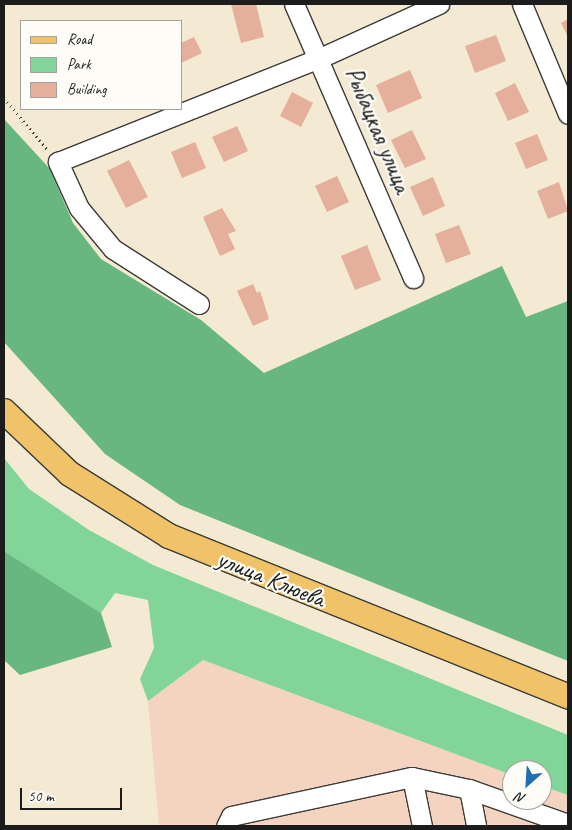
<!DOCTYPE html>
<meta charset="utf-8">
<style>
body{margin:0}
#map{position:relative;width:572px;height:830px;overflow:hidden;background:#f4e9d3;font-family:Caveat,sans-serif}
div>[style]{position:absolute}
.built>*{inset:0;background:#f4d3c1}
.green>*{inset:0;background:#81d598}
.forest>*{inset:0;background:#68b680}
.building>*{inset:0;background:#e4af9b}
.path>*{height:2.5px;margin-top:-1.25px;transform-origin:0;background:repeating-linear-gradient(90deg,#3c3b37 0 1px,transparent 0 5px)}
.roads{filter:drop-shadow(1px 0 #3c3b37) drop-shadow(-1px 0 #3c3b37) drop-shadow(0 1px #3c3b37) drop-shadow(0 -1px #3c3b37)}
.minor>*{height:19px;margin:-9.5px;padding:0 9.5px;transform-origin:9.5px;border-radius:9.5px;background:#fff}
.major>*{height:24px;margin:-12px;padding:0 12px;transform-origin:12px;border-radius:12px;background:#f1c369}
span{translate:-50% -50%;white-space:nowrap;text-align:center;line-height:1.15;-webkit-text-stroke:4.5px #fdfcf7;paint-order:stroke}
.street-label{font-size:25px;color:#1c1c1c}
.frame{position:absolute;inset:0;border:5px solid #1c1c1c;pointer-events:none}
.legend{position:absolute;left:20px;top:20px;width:162px;height:90px;box-sizing:border-box;background:#fdfcf7;border:1px solid #a3a29f;margin:0;padding:6px 9px;list-style:none;font-size:15px;color:#1c1c1c}
.legend li{display:flex;align-items:center;gap:10px;height:25px}
.legend b{width:25px;border:1px solid #a3a29f}
.north{position:absolute;left:502px;top:760px;width:50px;height:50px;box-sizing:border-box;background:#fdfcf7;border:1px solid #a3a29f;border-radius:50%;rotate:206deg;font-size:14px;font-weight:700;line-height:20px;text-align:center;color:#1c1c1c}
.north::after{content:'';display:block;margin:auto;width:18px;height:22px;background:#1f6fb2;clip-path:polygon(50% 0,100% 100%,50% 72%,0 100%)}
.scale{position:absolute;left:20px;top:788px;width:102px;height:22px;box-sizing:border-box;border:2px solid #1c1c1c;border-top:0;padding-left:6px;font-size:15px;line-height:18px;white-space:nowrap;color:#1c1c1c;-webkit-text-stroke:4px #fdfcf7;paint-order:stroke}
</style>
<div id="map">
<div class="built">
<i style="clip-path:polygon(203px 660px,512px 775px,512px 800px,542px 800px,542px 786px,568px 795px,568px 826px,159px 826px,148px 701px)"></i>
</div>
<div class="green">
<i style="clip-path:polygon(4px 458px,29px 489px,89px 530px,153px 565px,568px 735px,568px 795px,542px 786px,542px 770px,512px 770px,512px 775px,203px 660px,148px 701px,140px 679px,154px 648px,148px 600px,115px 593px,101px 613px,4px 551px)"></i>
</div>
<div class="forest">
<i style="clip-path:polygon(4px 119px,50px 169px,73px 223px,101px 259px,201px 320px,264px 373px,502px 266px,526px 317px,568px 301px,568px 661px,180px 505px,105px 454px,4px 342px)"></i>
<i style="clip-path:polygon(4px 551px,101px 613px,112px 647px,20px 675px,4px 660px)"></i>
</div>
<div class="building">
<i style="clip-path:polygon(231px 4px,256px 4px,264px 37px,241px 43px)"></i>
<i style="clip-path:polygon(568px 19px,568px 37px,561px 23px)"></i>
<i style="clip-path:polygon(496px 35px,506px 61px,475px 73px,465px 46px)"></i>
<i style="clip-path:polygon(194px 37px,202px 53px,181px 63px,181px 43px)"></i>
<i style="clip-path:polygon(410px 70px,422px 98px,388px 113px,376px 85px)"></i>
<i style="clip-path:polygon(515px 83px,529px 112px,508px 121px,495px 93px)"></i>
<i style="clip-path:polygon(292px 92px,313px 103px,301px 127px,280px 116px)"></i>
<i style="clip-path:polygon(237px 126px,248px 151px,224px 162px,212px 137px)"></i>
<i style="clip-path:polygon(412px 130px,426px 159px,405px 168px,391px 140px)"></i>
<i style="clip-path:polygon(537px 134px,548px 160px,526px 169px,515px 143px)"></i>
<i style="clip-path:polygon(195px 142px,206px 168px,182px 178px,171px 152px)"></i>
<i style="clip-path:polygon(129px 160px,148px 197px,126px 208px,107px 171px)"></i>
<i style="clip-path:polygon(337px 176px,349px 202px,327px 212px,315px 186px)"></i>
<i style="clip-path:polygon(433px 177px,445px 206px,423px 216px,410px 187px)"></i>
<i style="clip-path:polygon(559px 182px,568px 211px,548px 219px,537px 191px)"></i>
<i style="clip-path:polygon(222px 208px,236px 231px,228px 234px,235px 249px,220px 256px,203px 217px)"></i>
<i style="clip-path:polygon(459px 225px,471px 254px,446px 263px,435px 234px)"></i>
<i style="clip-path:polygon(367px 245px,381px 280px,355px 290px,341px 256px)"></i>
<i style="clip-path:polygon(253px 284px,257px 293px,260px 291px,269px 319px,253px 326px,237px 291px)"></i>
</div>
<div class="path">
<i style="left:4px;top:98px;width:68px;rotate:49.8deg"></i>
</div>
<div class="roads">
<div class="minor">
<i style="left:294px;top:4px;width:299px;rotate:66.5deg"></i>
<i style="left:522px;top:4px;width:119px;rotate:67.3deg"></i>
<i style="left:199px;top:304px;width:102px;rotate:-147.4deg"></i>
<i style="left:113px;top:249px;width:53px;rotate:-129.7deg"></i>
<i style="left:79px;top:208px;width:51px;rotate:-114.5deg"></i>
<i style="left:58px;top:162px;width:282px;rotate:-21.7deg"></i>
<i style="left:320px;top:58px;width:131px;rotate:-24.4deg"></i>
<i style="left:412px;top:777px;width:50px;rotate:78.5deg"></i>
<i style="left:469px;top:789px;width:38px;rotate:79deg"></i>
<i style="left:226px;top:826px;width:11px;rotate:-63deg"></i>
<i style="left:231px;top:816px;width:185px;rotate:-12.2deg"></i>
<i style="left:412px;top:777px;width:58px;rotate:11.9deg"></i>
<i style="left:469px;top:789px;width:105px;rotate:19.5deg"></i>
</div>
<div class="major">
<i style="left:4px;top:411px;width:91px;rotate:43.7deg"></i>
<i style="left:70px;top:474px;width:117px;rotate:32.1deg"></i>
<i style="left:169px;top:536px;width:430px;rotate:21.9deg"></i>
</div>
</div>
<div class="street-label">
<span style="left:378px;top:130px;rotate:67deg">Рыбацкая улица</span>
<span style="left:271px;top:579px;rotate:22deg">улица Клюева</span>
</div>
<div class="frame"></div>
<ul class="legend">
<li><b style="height:6px;background:#f1c369"></b>Road</li>
<li><b style="height:14px;background:#81d598"></b>Park</li>
<li><b style="height:14px;background:#e4af9b"></b>Building</li>
</ul>
<div class="north">N</div>
<div class="scale">50 m</div>
</div>
